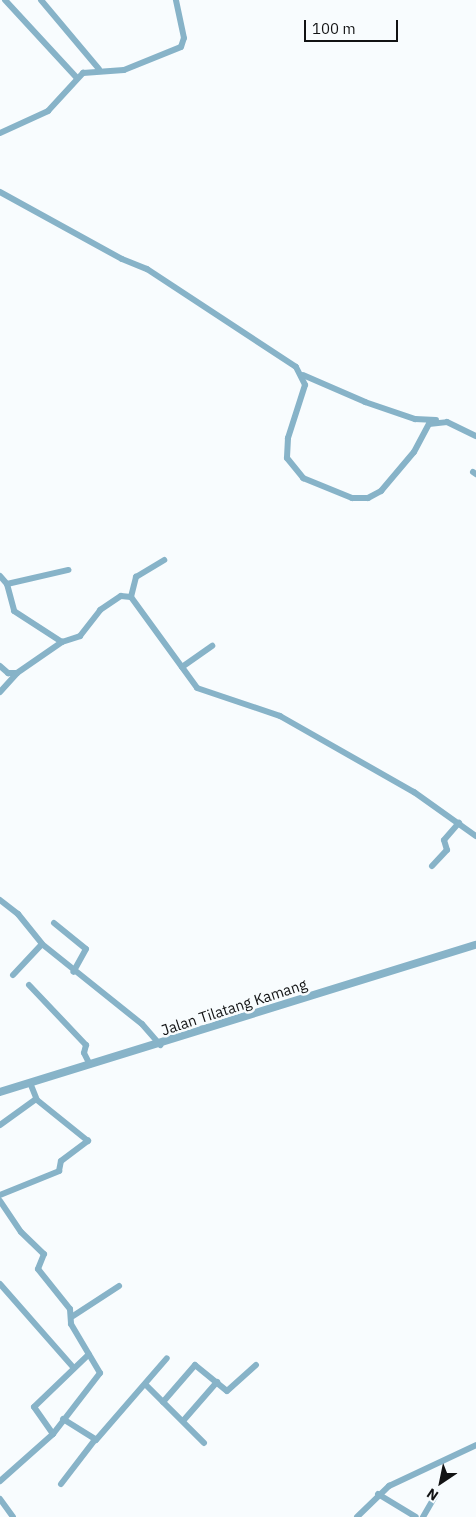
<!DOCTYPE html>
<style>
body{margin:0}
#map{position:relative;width:476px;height:1517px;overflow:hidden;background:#f8fcfe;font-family:"IBM Plex Sans",sans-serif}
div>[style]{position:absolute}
.minor>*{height:6px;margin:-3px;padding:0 3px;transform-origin:3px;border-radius:3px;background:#87b3c8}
.tertiary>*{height:8px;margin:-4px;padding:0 4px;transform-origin:4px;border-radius:4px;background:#87b3c8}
span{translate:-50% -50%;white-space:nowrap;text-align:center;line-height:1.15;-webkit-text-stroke:5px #f8fcfe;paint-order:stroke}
.street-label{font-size:15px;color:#121314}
.north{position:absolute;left:416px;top:1457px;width:50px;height:50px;-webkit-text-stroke:4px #f8fcfe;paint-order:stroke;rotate:214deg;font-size:14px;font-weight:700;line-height:20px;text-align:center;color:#121314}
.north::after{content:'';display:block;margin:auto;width:18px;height:22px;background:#121314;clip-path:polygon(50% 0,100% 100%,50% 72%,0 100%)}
.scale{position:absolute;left:304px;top:20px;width:94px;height:22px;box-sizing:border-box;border:2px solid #121314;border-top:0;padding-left:6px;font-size:15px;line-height:18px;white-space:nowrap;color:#121314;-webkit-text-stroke:4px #f8fcfe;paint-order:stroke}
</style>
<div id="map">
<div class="minor">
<i style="left:5px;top:0;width:106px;rotate:47.3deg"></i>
<i style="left:41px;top:0;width:90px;rotate:50deg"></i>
<i style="left:0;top:133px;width:53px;rotate:-24.6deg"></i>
<i style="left:48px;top:111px;width:52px;rotate:-47.4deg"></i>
<i style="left:83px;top:73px;width:41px;rotate:-4.2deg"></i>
<i style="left:124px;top:70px;width:61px;rotate:-22deg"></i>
<i style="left:181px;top:47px;width:9px;rotate:-72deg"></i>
<i style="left:184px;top:38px;width:39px;rotate:-102deg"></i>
<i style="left:0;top:192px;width:139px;rotate:28.8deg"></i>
<i style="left:122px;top:259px;width:27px;rotate:22deg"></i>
<i style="left:147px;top:269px;width:178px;rotate:33.3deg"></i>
<i style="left:296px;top:367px;width:20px;rotate:63deg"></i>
<i style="left:305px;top:385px;width:56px;rotate:107.8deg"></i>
<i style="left:288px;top:438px;width:20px;rotate:93deg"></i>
<i style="left:287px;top:458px;width:26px;rotate:51deg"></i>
<i style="left:303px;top:478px;width:53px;rotate:22.2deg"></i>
<i style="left:352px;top:498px;width:16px"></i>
<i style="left:368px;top:498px;width:15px;rotate:-28deg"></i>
<i style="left:381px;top:491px;width:51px;rotate:-49.8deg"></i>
<i style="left:414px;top:452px;width:32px;rotate:-62deg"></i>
<i style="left:429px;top:424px;width:18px;rotate:-6deg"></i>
<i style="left:447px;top:422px;width:32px;rotate:26deg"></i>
<i style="left:303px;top:375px;width:68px;rotate:23.5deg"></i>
<i style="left:365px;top:402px;width:53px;rotate:18.8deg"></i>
<i style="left:415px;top:419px;width:21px;rotate:3deg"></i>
<i style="left:473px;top:472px;width:4px;rotate:34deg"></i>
<i style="left:0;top:576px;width:11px;rotate:49deg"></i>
<i style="left:7px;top:584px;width:28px;rotate:75deg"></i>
<i style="left:14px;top:611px;width:57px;rotate:32.9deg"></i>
<i style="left:7px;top:584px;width:63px;rotate:-12.9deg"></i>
<i style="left:131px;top:597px;width:21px;rotate:-76deg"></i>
<i style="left:136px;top:577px;width:33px;rotate:-31deg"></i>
<i style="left:0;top:666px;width:11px;rotate:41deg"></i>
<i style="left:8px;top:673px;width:9px"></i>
<i style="left:182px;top:667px;width:37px;rotate:-35deg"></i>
<i style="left:0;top:692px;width:25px;rotate:-48deg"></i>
<i style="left:17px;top:673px;width:55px;rotate:-34.6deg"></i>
<i style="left:62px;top:642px;width:19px;rotate:-18deg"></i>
<i style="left:80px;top:636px;width:33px;rotate:-52deg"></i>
<i style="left:100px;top:610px;width:25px;rotate:-34deg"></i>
<i style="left:121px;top:596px;width:10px;rotate:6deg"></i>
<i style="left:131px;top:597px;width:112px;rotate:54deg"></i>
<i style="left:197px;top:688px;width:88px;rotate:18.6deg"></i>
<i style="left:280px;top:716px;width:154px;rotate:29.6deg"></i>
<i style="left:414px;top:792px;width:76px;rotate:35.4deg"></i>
<i style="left:432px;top:866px;width:22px;rotate:-47deg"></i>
<i style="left:447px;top:850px;width:10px;rotate:-107deg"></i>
<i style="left:444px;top:840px;width:23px;rotate:-49deg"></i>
<i style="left:0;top:900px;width:23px;rotate:38deg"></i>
<i style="left:18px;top:914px;width:38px;rotate:51deg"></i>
<i style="left:42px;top:944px;width:128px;rotate:38.7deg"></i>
<i style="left:142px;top:1024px;width:28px;rotate:49deg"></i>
<i style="left:54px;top:923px;width:41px;rotate:39.1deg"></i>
<i style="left:86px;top:949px;width:26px;rotate:119deg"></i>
<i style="left:13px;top:975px;width:42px;rotate:-46.9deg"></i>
<i style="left:29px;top:985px;width:83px;rotate:46.5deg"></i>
<i style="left:86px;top:1045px;width:8px;rotate:104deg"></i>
<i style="left:84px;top:1053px;width:13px;rotate:63deg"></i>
<i style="left:0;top:1125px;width:44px;rotate:-35.8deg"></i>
<i style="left:0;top:1195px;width:64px;rotate:-22.1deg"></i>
<i style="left:59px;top:1171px;width:10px;rotate:-79deg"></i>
<i style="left:61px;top:1161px;width:34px;rotate:-37deg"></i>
<i style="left:88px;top:1141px;width:65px;rotate:-141.2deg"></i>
<i style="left:37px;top:1100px;width:16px;rotate:-112deg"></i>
<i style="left:0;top:1201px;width:37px;rotate:56deg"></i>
<i style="left:21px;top:1232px;width:32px;rotate:44deg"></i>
<i style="left:44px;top:1254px;width:16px;rotate:112deg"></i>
<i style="left:38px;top:1269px;width:51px;rotate:51.3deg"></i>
<i style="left:70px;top:1309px;width:15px;rotate:86deg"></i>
<i style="left:71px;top:1324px;width:57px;rotate:59.4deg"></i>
<i style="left:100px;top:1373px;width:77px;rotate:127.6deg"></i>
<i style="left:53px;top:1434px;width:71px;rotate:138.4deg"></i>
<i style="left:0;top:1284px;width:109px;rotate:48.7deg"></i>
<i style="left:73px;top:1316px;width:55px;rotate:-33.1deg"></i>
<i style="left:146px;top:1385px;width:82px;rotate:45deg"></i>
<i style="left:163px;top:1402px;width:49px;rotate:-49.1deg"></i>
<i style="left:195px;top:1365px;width:41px;rotate:39.1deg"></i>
<i style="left:227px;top:1391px;width:39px;rotate:-42deg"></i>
<i style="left:63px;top:1419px;width:39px;rotate:32deg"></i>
<i style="left:96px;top:1440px;width:108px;rotate:-49.1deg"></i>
<i style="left:183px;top:1421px;width:52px;rotate:-48.9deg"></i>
<i style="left:53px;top:1434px;width:33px;rotate:-125deg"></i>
<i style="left:34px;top:1407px;width:76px;rotate:-43.9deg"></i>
<i style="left:61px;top:1484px;width:54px;rotate:-52.5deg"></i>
<i style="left:378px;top:1494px;width:44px;rotate:31.2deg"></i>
<i style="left:0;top:1499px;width:22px;rotate:54deg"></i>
<i style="left:357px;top:1517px;width:45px;rotate:-44.1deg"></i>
<i style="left:389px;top:1486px;width:96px;rotate:-25.2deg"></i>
<i style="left:423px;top:1517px;width:28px;rotate:-60deg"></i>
</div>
<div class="tertiary">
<i style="left:0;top:1092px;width:498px;rotate:-17.2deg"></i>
</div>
<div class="street-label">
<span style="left:234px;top:1007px;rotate:-18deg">Jalan Tilatang Kamang</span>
</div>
<div class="north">N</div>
<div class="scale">100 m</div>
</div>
